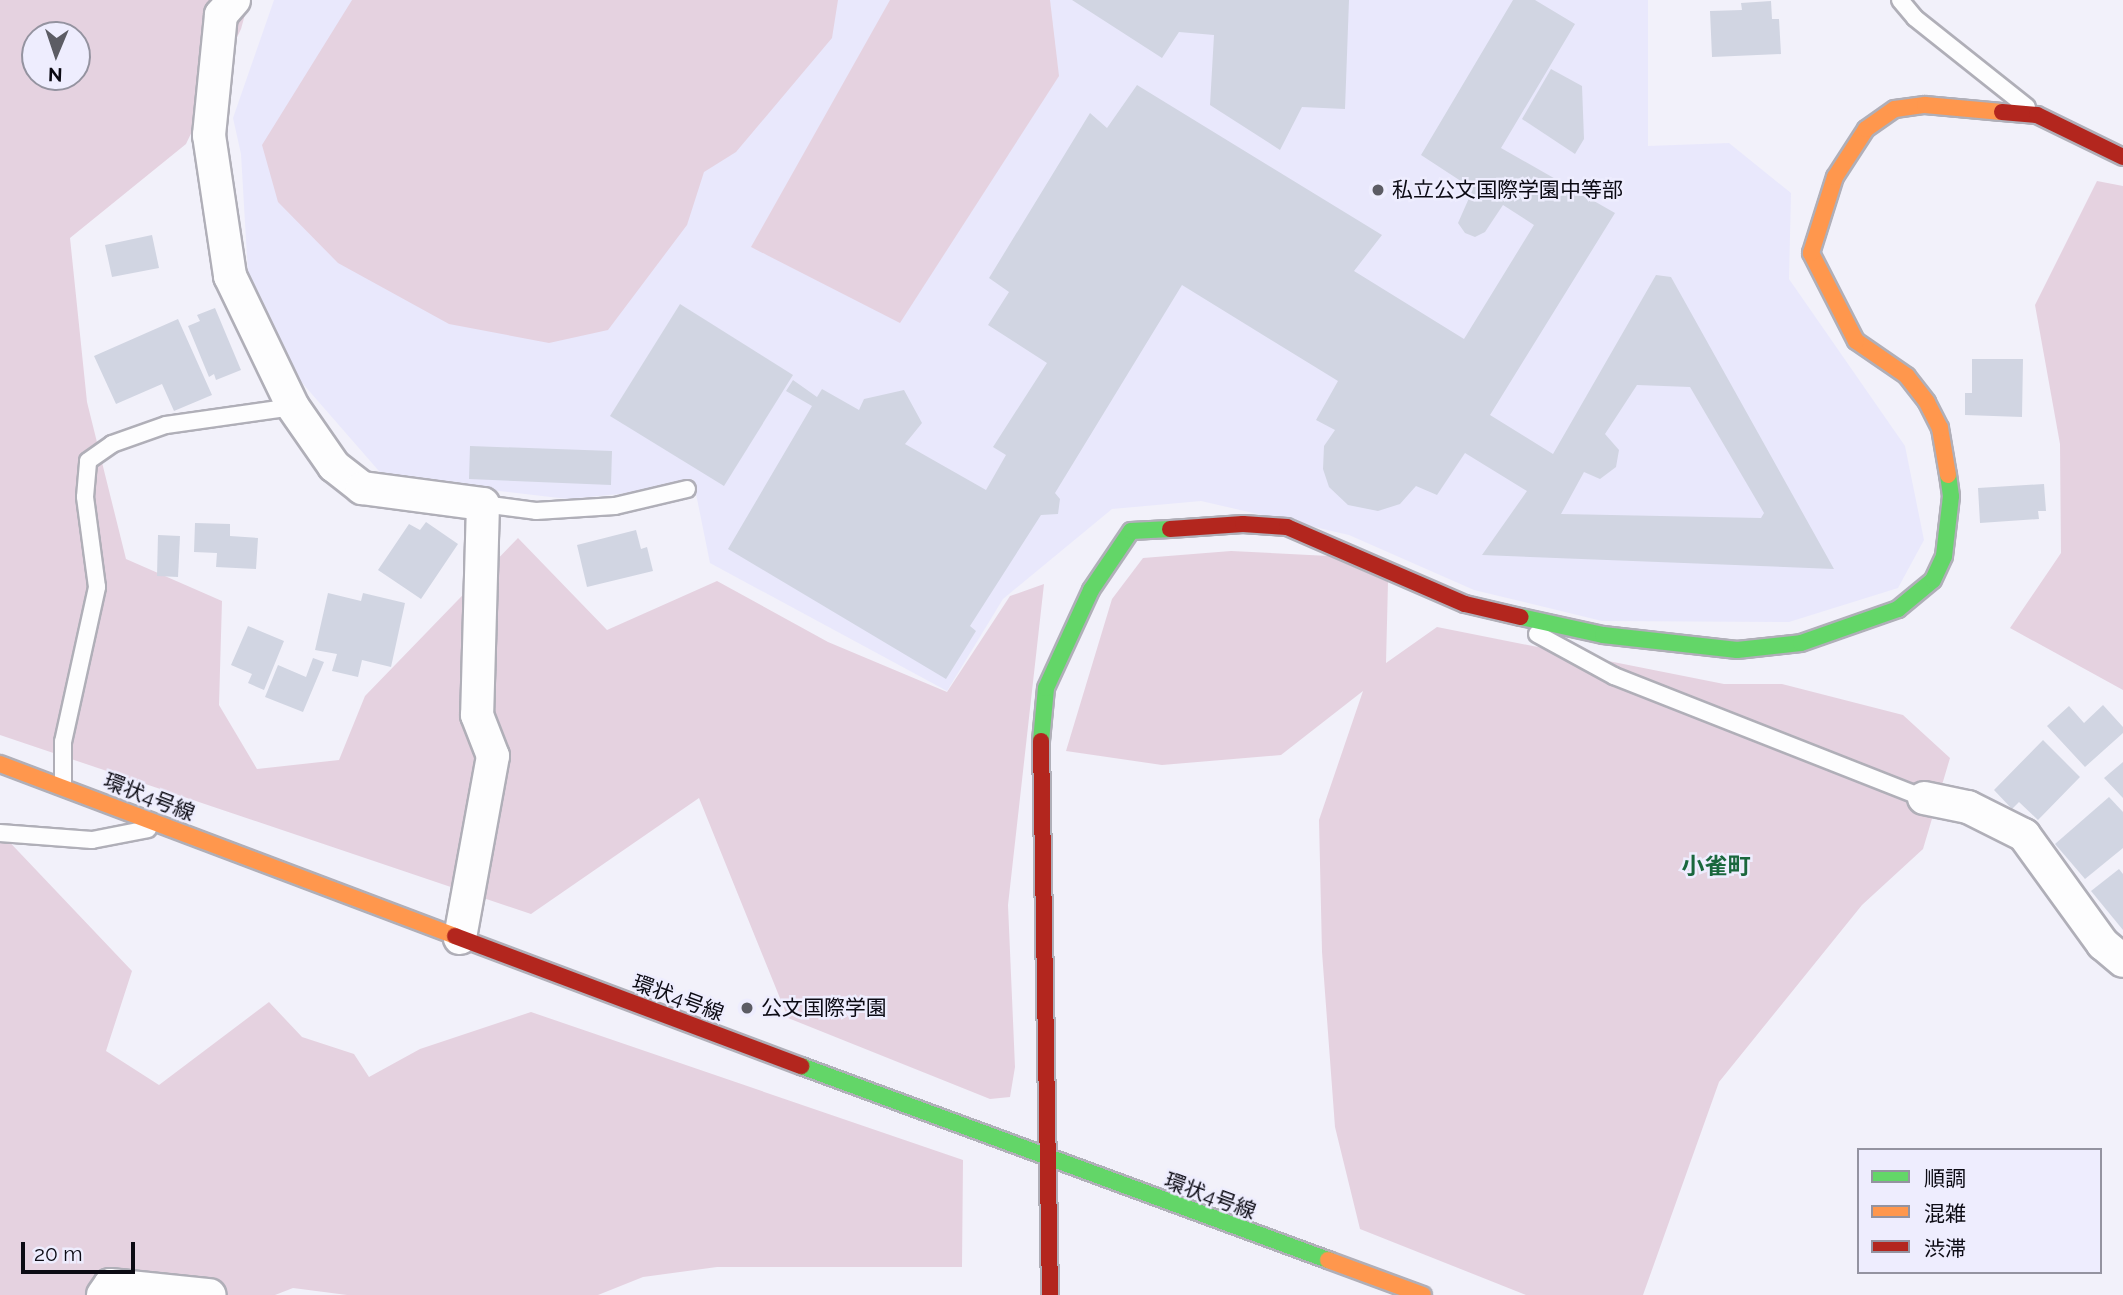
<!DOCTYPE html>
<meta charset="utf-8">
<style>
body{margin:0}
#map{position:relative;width:2123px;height:1295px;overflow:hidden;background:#f2f1fa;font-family:Raleway,"Noto Sans JP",sans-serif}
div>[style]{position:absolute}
.built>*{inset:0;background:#e9e8fc}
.green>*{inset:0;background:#e5d2e0}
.building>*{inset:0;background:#d1d5e2}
.roads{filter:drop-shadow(2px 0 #b0afb8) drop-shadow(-2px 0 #b0afb8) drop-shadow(0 2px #b0afb8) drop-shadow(0 -2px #b0afb8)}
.lane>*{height:16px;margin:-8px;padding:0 8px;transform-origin:8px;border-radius:8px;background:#fdfdfe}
.street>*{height:32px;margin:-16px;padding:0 16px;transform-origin:16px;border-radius:16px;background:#fdfdfe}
.fast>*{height:16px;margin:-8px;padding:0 8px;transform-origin:8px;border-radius:8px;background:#63d668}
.slow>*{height:16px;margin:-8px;padding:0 8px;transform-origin:8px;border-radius:8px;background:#ff974d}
.jam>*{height:16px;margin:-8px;padding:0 8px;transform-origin:8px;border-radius:8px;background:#b3261e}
.dots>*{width:19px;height:19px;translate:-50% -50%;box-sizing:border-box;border:4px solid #eeedfe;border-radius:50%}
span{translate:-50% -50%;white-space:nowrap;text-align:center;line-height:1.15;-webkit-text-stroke:5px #eeedfe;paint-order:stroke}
.poi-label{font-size:21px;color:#0c0b14}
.left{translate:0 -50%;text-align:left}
.street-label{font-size:21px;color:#0c0b14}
.neighbourhood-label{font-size:23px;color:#1a673d;font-weight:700}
.legend{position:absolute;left:1857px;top:1148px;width:245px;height:126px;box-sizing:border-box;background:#eeedfe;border:2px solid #9493a0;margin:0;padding:9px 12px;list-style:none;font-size:21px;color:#0c0b14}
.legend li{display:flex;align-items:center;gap:14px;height:35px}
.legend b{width:35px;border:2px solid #9493a0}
.north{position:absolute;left:21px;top:21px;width:70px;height:70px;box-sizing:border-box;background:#eeedfe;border:2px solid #9493a0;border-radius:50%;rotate:182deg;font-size:19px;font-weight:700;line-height:28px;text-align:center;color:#0c0b14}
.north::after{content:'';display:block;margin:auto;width:24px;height:32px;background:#5c5c64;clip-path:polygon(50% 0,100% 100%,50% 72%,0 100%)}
.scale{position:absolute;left:21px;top:1242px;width:114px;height:32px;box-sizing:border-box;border:4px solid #0c0b14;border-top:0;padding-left:9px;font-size:21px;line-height:24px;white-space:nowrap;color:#0c0b14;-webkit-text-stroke:5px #eeedfe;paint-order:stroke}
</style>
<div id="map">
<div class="built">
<i style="clip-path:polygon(274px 0,1648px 0,1648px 146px,1729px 143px,1791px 193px,1789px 279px,1905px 446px,1924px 540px,1898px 588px,1789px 622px,1602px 621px,1474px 590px,1349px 535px,1201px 501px,1112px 509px,1003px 599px,947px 691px,710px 563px,693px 479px,650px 491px,568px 499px,385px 478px,290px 369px,248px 274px,241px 154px,233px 118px)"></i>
</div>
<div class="green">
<i style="clip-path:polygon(evenodd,0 0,249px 0,241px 29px,186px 144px,70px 238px,87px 402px,126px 559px,222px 601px,219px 705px,257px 769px,339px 760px,365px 696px,518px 538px,607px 630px,717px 581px,828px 642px,947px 692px,1010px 596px,1044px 584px,1008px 905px,1015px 1067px,1010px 1097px,990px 1099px,788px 1018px,699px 798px,531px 914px,0 735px,0 0,35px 35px,77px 35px,77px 77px,35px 77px,35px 35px)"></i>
<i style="clip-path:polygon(352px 0,838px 0,832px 38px,736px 152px,704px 172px,687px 225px,608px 330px,549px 343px,449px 324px,338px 263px,278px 202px,262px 145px)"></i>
<i style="clip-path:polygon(890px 0,1050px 0,1059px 76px,900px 323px,751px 247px)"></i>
<i style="clip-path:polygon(2097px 181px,2123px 186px,2123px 690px,2010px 628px,2061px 553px,2060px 444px,2035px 305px)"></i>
<i style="clip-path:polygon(1231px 551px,1329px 556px,1388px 582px,1386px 663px,1437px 627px,1724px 684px,1782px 684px,1903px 715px,1950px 758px,1923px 849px,1862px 905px,1719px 1082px,1643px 1295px,1526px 1295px,1360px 1229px,1335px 1127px,1322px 952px,1319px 820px,1363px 691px,1281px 755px,1162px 765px,1066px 751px,1112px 599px,1143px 558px)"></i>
<i style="clip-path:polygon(0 832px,132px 971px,106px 1051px,159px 1085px,269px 1002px,302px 1037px,354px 1054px,369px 1077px,420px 1049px,531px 1012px,963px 1160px,962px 1267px,717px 1267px,643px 1277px,598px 1295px,347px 1295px,293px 1288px,275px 1295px,0 1295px)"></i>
</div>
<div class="building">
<i style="clip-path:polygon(1072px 0,1349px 0,1345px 109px,1302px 107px,1280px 150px,1210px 105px,1214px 35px,1179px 32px,1162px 58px)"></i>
<i style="clip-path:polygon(evenodd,1513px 0,1535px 0,1575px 24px,1501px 148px,1615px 213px,1490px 415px,1553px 454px,1656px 275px,1671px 277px,1834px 569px,1482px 555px,1527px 491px,1465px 453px,1437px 495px,1416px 486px,1400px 504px,1378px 511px,1348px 505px,1329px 487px,1323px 469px,1324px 446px,1335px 430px,1316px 420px,1338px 381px,1182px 285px,1055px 493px,1060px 499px,1058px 514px,1041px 515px,970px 626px,976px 631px,946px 679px,728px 549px,812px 406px,786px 391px,793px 380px,817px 397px,822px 389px,859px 410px,864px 399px,904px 390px,922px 423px,905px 444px,986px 490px,1006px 455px,993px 447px,1047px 363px,988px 325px,1009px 292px,989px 278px,1090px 113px,1107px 128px,1137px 85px,1382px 235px,1354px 271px,1464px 339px,1534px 225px,1503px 205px,1485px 232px,1475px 237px,1465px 233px,1458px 223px,1473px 189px,1421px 155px,1513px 0,1637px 385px,1690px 387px,1764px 513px,1761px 518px,1561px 514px,1584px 472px,1600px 479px,1616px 467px,1619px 450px,1605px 434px,1637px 385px)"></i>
<i style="clip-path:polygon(1771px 1px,1772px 19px,1779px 19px,1781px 54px,1712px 57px,1710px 11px,1742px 10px,1741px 3px)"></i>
<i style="clip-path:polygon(1551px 69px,1582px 86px,1584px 139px,1575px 154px,1522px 119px)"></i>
<i style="clip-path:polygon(152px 235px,159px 268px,112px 277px,105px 245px)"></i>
<i style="clip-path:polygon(680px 304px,793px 375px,724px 486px,610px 416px)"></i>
<i style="clip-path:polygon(215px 308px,241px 370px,216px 380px,214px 374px,209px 377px,188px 326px,200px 321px,197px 315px)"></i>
<i style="clip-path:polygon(178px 319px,212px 395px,174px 411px,162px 384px,116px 404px,94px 356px)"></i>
<i style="clip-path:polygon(1972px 359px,2023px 359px,2022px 417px,1965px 415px,1965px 393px,1972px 393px)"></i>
<i style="clip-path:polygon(470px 446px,612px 451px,611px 485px,469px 479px)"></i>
<i style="clip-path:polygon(2044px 484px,2046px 511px,2038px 511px,2039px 519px,1980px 523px,1978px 488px)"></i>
<i style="clip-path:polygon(426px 522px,458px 544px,421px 599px,378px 570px,409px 524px,420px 530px)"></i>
<i style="clip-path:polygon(195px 523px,230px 524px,230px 536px,258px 538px,256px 569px,216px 567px,217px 553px,194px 552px)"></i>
<i style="clip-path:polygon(636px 530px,641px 549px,647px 547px,653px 571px,587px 587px,577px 545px)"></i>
<i style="clip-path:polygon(158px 535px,180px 536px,178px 577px,157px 576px)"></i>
<i style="clip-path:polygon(328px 593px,361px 601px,363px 593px,405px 603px,391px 667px,362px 660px,358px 677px,332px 671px,337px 654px,315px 650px)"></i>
<i style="clip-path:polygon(248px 626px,284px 641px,264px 690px,248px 683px,252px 674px,231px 665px)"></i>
<i style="clip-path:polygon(313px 658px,324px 662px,303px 712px,265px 697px,278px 665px,306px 677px)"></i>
<i style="clip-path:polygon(2103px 705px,2123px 727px,2123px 733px,2085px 767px,2047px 726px,2069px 706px,2084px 723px)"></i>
<i style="clip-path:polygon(2043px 740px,2080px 777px,2038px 820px,2019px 802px,2012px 809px,1994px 790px)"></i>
<i style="clip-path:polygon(2123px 762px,2123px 798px,2104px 778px)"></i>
<i style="clip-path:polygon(2109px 797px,2123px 812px,2123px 848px,2085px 879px,2055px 844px)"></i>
<i style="clip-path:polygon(2119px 869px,2123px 874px,2123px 930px,2091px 891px)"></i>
</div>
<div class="roads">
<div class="lane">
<i style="left:1900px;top:0;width:23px;rotate:50deg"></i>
<i style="left:1915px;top:18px;width:143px;rotate:38.5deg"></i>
<i style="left:483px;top:504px;width:53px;rotate:7.5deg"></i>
<i style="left:536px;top:511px;width:79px;rotate:-3.6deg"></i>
<i style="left:615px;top:506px;width:74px;rotate:-13.3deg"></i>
<i style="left:1537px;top:634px;width:88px;rotate:28.6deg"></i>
<i style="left:1614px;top:676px;width:333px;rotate:21.5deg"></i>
<i style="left:63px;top:786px;width:44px;rotate:-90deg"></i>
<i style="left:63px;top:742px;width:159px;rotate:-77.6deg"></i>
<i style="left:97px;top:587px;width:91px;rotate:-97.6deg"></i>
<i style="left:85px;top:497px;width:36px;rotate:-85deg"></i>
<i style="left:88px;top:461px;width:29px;rotate:-35deg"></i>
<i style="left:112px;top:444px;width:57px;rotate:-19.4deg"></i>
<i style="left:166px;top:425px;width:128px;rotate:-8.1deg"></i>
<i style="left:0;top:833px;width:92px;rotate:4.4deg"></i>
<i style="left:92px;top:840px;width:57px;rotate:-11.1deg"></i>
</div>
<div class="street">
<i style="left:234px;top:0;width:20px;rotate:131deg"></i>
<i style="left:221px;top:15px;width:121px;rotate:95.7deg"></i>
<i style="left:209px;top:135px;width:143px;rotate:81.5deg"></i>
<i style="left:230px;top:276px;width:145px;rotate:64.3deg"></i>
<i style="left:293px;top:407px;width:72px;rotate:55.2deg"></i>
<i style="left:334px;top:466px;width:36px;rotate:38deg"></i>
<i style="left:362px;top:488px;width:122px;rotate:7.5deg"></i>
<i style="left:483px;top:504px;width:211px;rotate:91.6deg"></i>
<i style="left:477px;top:715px;width:44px;rotate:68.7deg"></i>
<i style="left:493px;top:756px;width:185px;rotate:100.3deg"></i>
<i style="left:1924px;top:798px;width:45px;rotate:11.6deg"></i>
<i style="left:1968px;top:807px;width:63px;rotate:26.6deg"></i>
<i style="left:2024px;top:835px;width:135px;rotate:54.1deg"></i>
<i style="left:2103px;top:944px;width:26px;rotate:40deg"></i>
<i style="left:103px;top:1295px;width:12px;rotate:-55deg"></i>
<i style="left:110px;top:1285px;width:100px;rotate:5.8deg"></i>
</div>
<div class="fast">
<i style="left:1521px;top:617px;width:84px;rotate:12.4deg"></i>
<i style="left:1603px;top:635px;width:135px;rotate:6.4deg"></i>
<i style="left:1737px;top:650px;width:64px;rotate:-6.2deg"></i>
<i style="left:1801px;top:643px;width:103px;rotate:-19.3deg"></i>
<i style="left:1898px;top:609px;width:45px;rotate:-39.6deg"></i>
<i style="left:1933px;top:580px;width:26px;rotate:-65deg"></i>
<i style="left:1944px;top:556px;width:60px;rotate:-83.3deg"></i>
<i style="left:1951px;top:496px;width:21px;rotate:-98deg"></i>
<i style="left:1041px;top:741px;width:53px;rotate:-84.6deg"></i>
<i style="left:1046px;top:688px;width:108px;rotate:-65.3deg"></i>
<i style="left:1091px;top:590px;width:71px;rotate:-55.9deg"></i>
<i style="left:1131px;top:531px;width:39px;rotate:-3deg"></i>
<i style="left:801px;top:1066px;width:562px;rotate:20.21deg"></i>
</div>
<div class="slow">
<i style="left:1948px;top:475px;width:48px;rotate:-99.7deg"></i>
<i style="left:1940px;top:428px;width:29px;rotate:-117deg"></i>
<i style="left:1927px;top:402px;width:33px;rotate:-128deg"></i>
<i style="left:1907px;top:376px;width:62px;rotate:-145.5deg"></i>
<i style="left:1856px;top:341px;width:99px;rotate:-117.1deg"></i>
<i style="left:1811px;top:253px;width:80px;rotate:-72.5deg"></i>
<i style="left:1835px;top:177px;width:57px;rotate:-57.1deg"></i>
<i style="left:1866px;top:129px;width:35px;rotate:-35deg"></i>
<i style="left:1895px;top:109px;width:30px;rotate:-8deg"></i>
<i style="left:1925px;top:105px;width:77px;rotate:5.2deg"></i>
<i style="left:0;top:764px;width:486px;rotate:20.7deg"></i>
<i style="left:1328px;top:1260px;width:101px;rotate:20.2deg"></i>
</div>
<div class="jam">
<i style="left:2002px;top:112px;width:35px;rotate:5deg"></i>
<i style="left:2037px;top:115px;width:96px;rotate:26deg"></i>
<i style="left:1170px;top:529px;width:73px;rotate:-3.9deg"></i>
<i style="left:1243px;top:524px;width:44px;rotate:3.9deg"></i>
<i style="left:1287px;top:527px;width:194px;rotate:23.4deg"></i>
<i style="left:1465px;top:604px;width:57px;rotate:13.1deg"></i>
<i style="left:1041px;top:741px;width:554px;rotate:89.07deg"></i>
<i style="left:455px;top:936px;width:370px;rotate:20.6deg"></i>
</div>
</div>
<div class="dots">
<i style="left:1378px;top:190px;background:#5c5c64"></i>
<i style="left:747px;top:1008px;background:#5c5c64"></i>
</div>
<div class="poi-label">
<span class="left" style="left:1392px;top:190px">私立公文国際学園中等部</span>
<span class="left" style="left:761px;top:1008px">公文国際学園</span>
</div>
<div class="street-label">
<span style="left:149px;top:797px;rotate:21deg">環状4号線</span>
<span style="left:678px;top:998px;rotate:20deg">環状4号線</span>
<span style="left:1210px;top:1196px;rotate:20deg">環状4号線</span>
</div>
<div class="neighbourhood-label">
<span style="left:1716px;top:866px">小雀町</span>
</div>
<ul class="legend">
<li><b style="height:9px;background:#63d668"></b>順調</li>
<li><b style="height:9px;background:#ff974d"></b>混雑</li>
<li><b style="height:9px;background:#b3261e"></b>渋滞</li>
</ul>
<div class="north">N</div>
<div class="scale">20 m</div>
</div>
